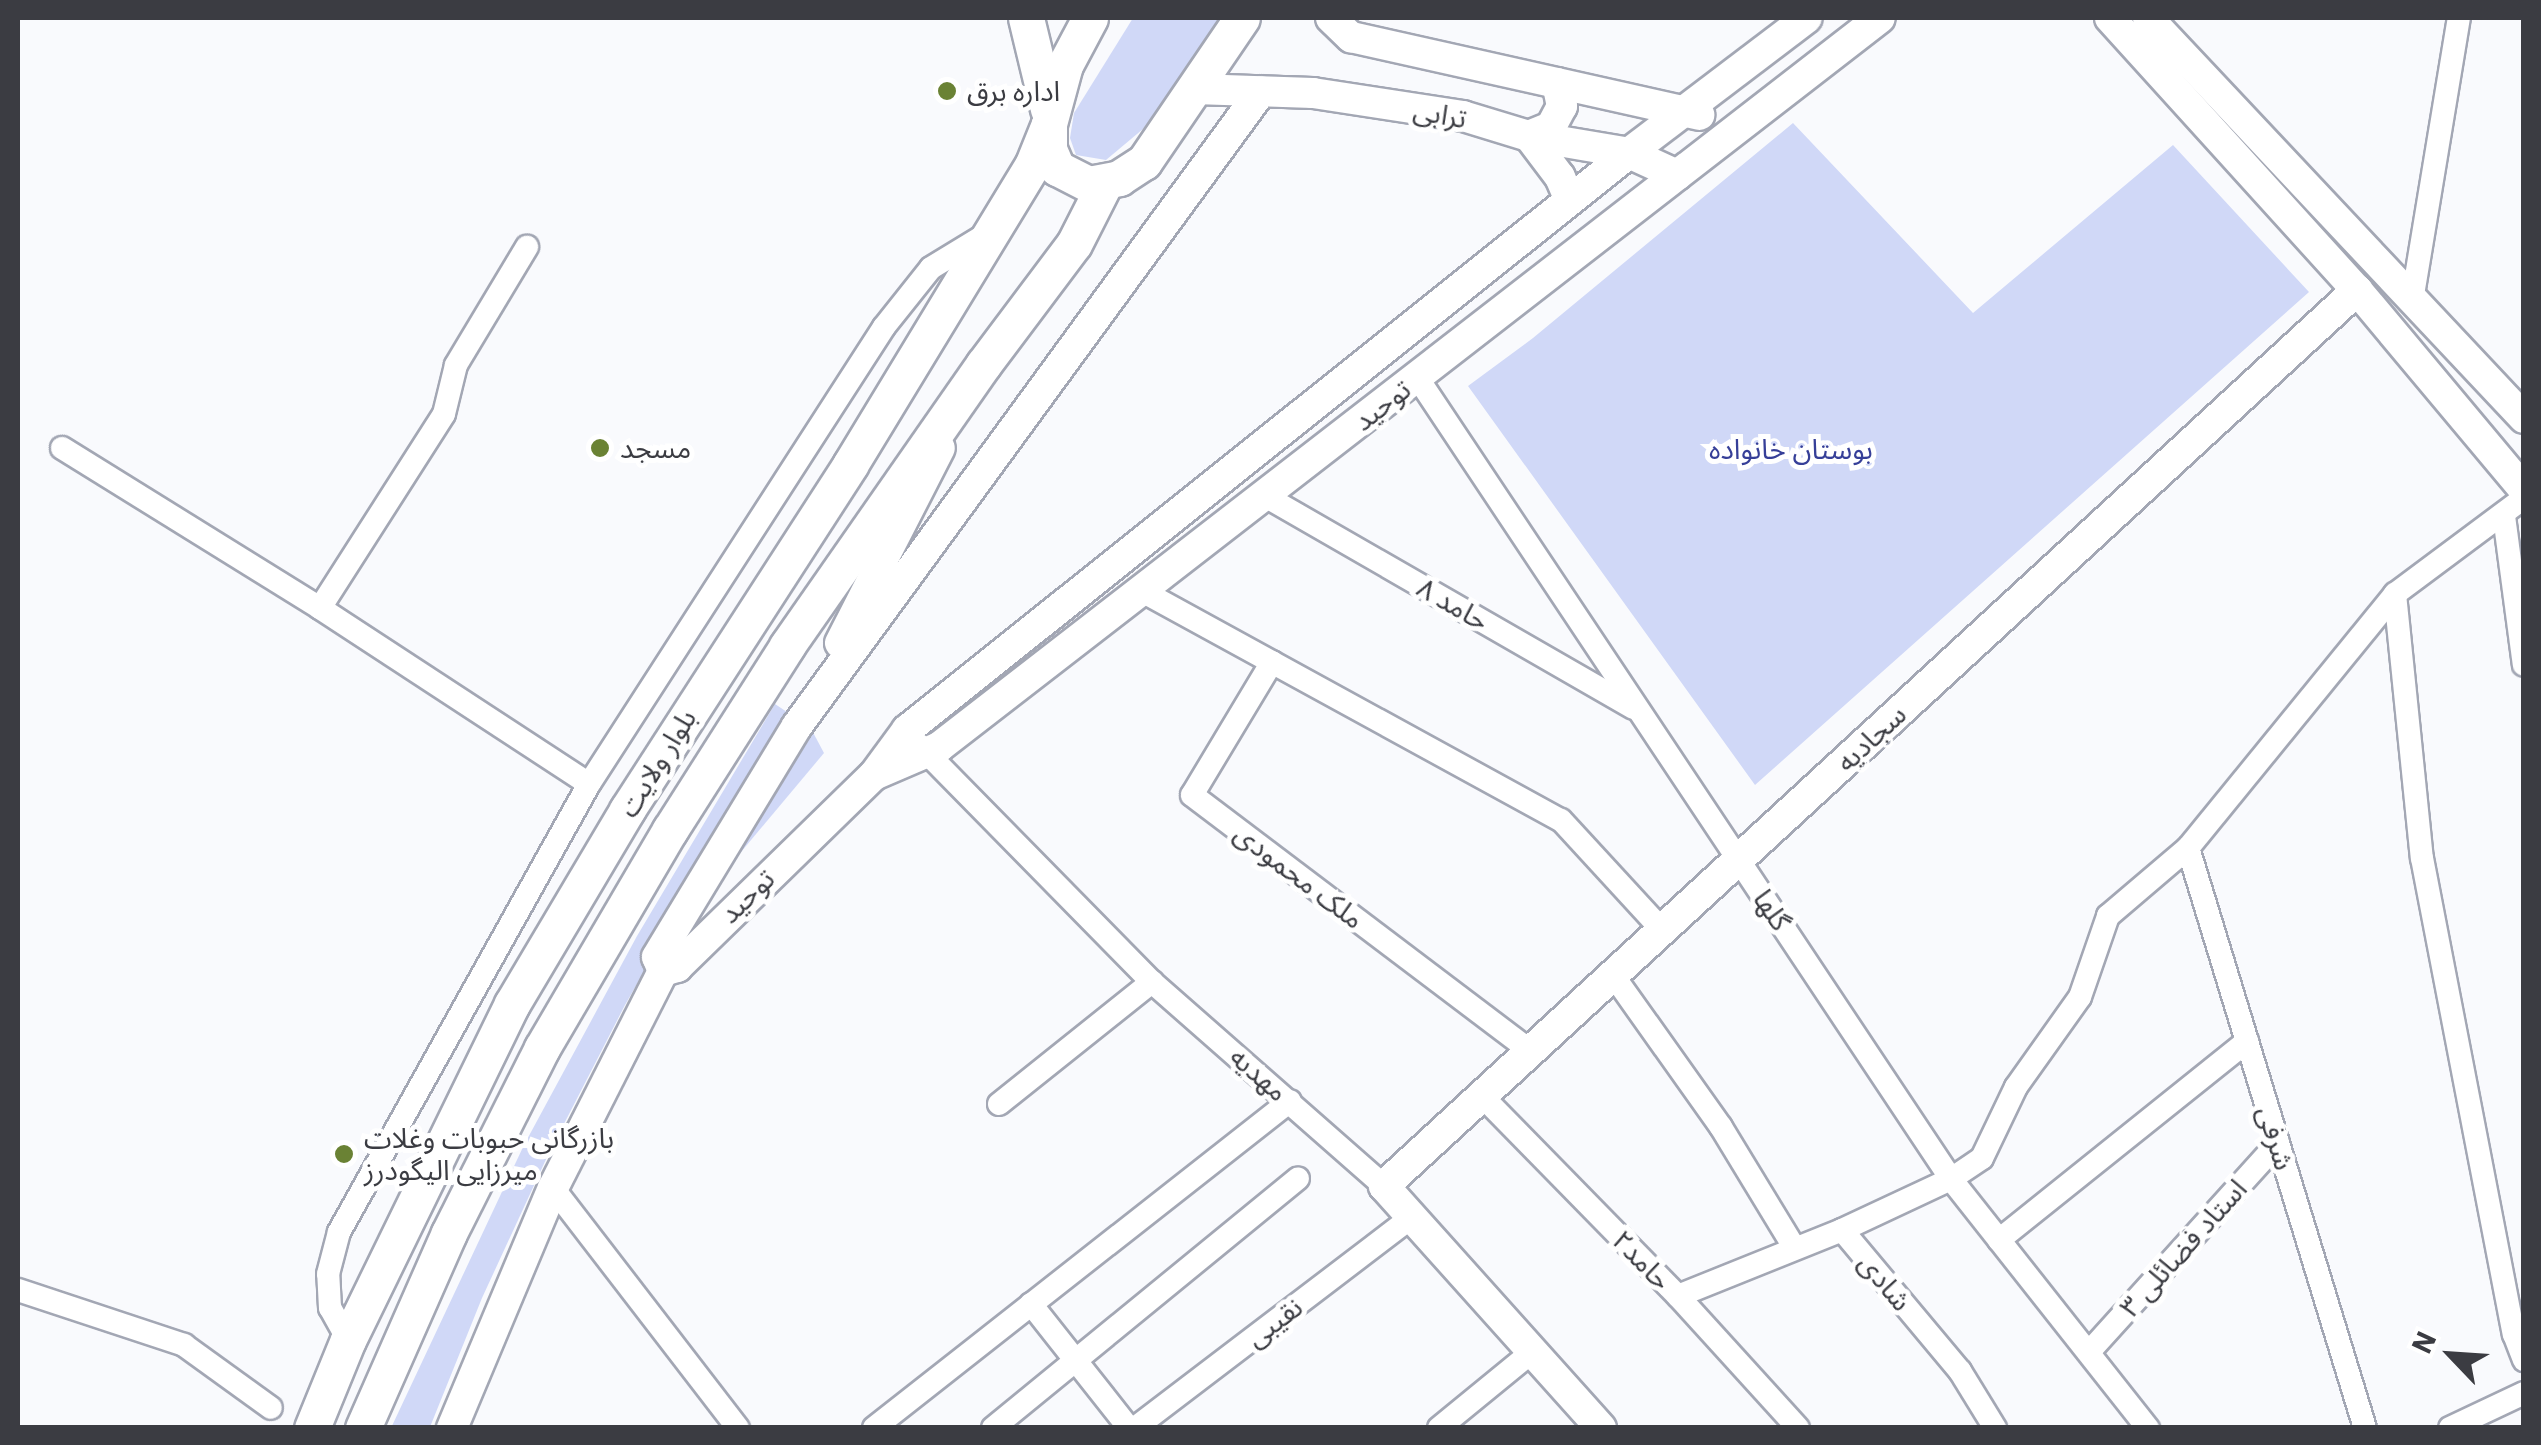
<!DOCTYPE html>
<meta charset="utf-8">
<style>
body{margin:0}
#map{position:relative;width:2541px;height:1445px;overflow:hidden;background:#f9fafd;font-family:"IBM Plex Sans","Noto Sans Arabic",sans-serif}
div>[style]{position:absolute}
.green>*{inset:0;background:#d0d8f7}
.roads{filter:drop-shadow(2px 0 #a3a7b4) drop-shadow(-2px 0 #a3a7b4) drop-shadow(0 2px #a3a7b4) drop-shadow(0 -2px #a3a7b4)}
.street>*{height:22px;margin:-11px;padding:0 11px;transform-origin:11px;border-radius:11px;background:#fff}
.secondary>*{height:30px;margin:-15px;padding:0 15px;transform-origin:15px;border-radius:15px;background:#fff}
.primary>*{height:35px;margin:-17.5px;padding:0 17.5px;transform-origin:17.5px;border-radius:17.5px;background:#fff}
.dots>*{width:28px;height:28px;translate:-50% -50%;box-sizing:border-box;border:5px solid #fff;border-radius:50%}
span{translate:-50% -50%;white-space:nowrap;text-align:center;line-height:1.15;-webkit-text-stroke:10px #fff;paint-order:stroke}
.poi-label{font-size:28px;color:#3b3c42}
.left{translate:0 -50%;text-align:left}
.street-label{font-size:28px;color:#3b3c42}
.park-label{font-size:28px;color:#363f98}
.frame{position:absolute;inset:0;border:20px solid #3b3c42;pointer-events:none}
.north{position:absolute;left:2401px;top:1305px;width:100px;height:100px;-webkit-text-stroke:8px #fff;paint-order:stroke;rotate:295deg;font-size:28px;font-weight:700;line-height:40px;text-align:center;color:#3b3c42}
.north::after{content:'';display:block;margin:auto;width:35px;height:45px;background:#3b3c42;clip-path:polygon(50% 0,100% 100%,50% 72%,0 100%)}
</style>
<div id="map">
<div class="green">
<i style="clip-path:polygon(1133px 18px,1221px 18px,1190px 73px,1143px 129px,1106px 160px,1076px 155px,1070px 138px,1074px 113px)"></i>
<i style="clip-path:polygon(1793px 123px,1973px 313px,2173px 145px,2309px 292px,1755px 785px,1468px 386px,1533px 338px)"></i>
<i style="clip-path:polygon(775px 704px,790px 714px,625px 1005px,548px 1155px,482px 1298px,430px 1427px,391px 1428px,524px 1145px,637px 936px)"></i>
<i style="clip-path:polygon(808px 723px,824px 753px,736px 858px)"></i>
</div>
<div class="roads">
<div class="street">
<i style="left:2412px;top:301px;width:287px;rotate:-80.6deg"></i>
<i style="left:1417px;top:377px;width:964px;rotate:56.34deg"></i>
<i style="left:1951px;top:1179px;width:318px;rotate:51.7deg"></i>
<i style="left:62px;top:448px;width:304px;rotate:31.8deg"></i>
<i style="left:320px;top:608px;width:321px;rotate:33.2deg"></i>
<i style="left:589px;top:784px;width:544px;rotate:-57.16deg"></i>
<i style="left:884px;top:327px;width:75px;rotate:-51.5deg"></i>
<i style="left:931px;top:268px;width:63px;rotate:-31.4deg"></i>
<i style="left:1265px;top:496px;width:425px;rotate:29.9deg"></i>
<i style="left:2504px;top:516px;width:150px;rotate:82.4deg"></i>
<i style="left:1142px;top:591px;width:477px;rotate:28.7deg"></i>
<i style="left:1561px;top:820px;width:149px;rotate:47.4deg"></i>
<i style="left:2395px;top:594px;width:265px;rotate:84.2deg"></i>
<i style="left:2422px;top:858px;width:485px;rotate:79.1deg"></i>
<i style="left:2514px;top:1334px;width:28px;rotate:69deg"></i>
<i style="left:320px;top:608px;width:230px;rotate:-57.4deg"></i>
<i style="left:444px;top:414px;width:50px;rotate:-76.2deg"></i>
<i style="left:456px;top:365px;width:138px;rotate:-59deg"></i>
<i style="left:1272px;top:662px;width:155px;rotate:121deg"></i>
<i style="left:1192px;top:795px;width:425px;rotate:37.1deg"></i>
<i style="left:918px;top:744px;width:334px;rotate:45.5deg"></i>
<i style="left:1152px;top:982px;width:309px;rotate:41.3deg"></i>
<i style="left:2188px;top:848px;width:606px;rotate:73.03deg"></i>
<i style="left:1613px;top:975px;width:186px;rotate:54.6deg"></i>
<i style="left:1721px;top:1127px;width:140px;rotate:58.7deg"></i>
<i style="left:1482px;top:1096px;width:280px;rotate:45.6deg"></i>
<i style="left:1678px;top:1296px;width:178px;rotate:47.7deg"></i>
<i style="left:999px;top:1104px;width:196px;rotate:-38.6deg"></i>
<i style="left:553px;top:1188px;width:303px;rotate:52.4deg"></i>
<i style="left:1842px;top:1230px;width:120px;rotate:-25.1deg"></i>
<i style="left:1951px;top:1179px;width:37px;rotate:-34deg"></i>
<i style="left:1982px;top:1158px;width:79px;rotate:-64.4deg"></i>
<i style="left:2016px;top:1087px;width:110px;rotate:-54.6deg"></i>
<i style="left:2080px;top:997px;width:86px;rotate:-70.9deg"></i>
<i style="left:2108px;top:916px;width:105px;rotate:-40.4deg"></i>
<i style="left:2188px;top:848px;width:328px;rotate:-50.8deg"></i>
<i style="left:2395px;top:594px;width:161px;rotate:-36.7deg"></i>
<i style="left:1999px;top:1240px;width:318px;rotate:-38.7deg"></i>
<i style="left:18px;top:1290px;width:175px;rotate:18.3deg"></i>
<i style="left:184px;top:1345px;width:107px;rotate:35.9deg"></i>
<i style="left:1678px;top:1296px;width:177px;rotate:-21.9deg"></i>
<i style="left:1842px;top:1230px;width:184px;rotate:50.1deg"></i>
<i style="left:1960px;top:1371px;width:67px;rotate:58.4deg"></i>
<i style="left:1031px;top:1304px;width:158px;rotate:51.7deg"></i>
<i style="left:348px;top:1340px;width:37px;rotate:-119deg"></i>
<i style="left:330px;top:1308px;width:34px;rotate:-93deg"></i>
<i style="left:328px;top:1274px;width:43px;rotate:-75.3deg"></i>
<i style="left:339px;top:1232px;width:513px;rotate:-60.84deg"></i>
<i style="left:2089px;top:1352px;width:282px;rotate:-47.9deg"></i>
<i style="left:874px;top:1428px;width:529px;rotate:-38.17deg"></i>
<i style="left:993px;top:1428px;width:394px;rotate:-39.3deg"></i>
<i style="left:1135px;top:1428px;width:348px;rotate:-37.3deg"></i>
<i style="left:1439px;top:1428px;width:122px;rotate:-39.3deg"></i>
<i style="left:2450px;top:1428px;width:82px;rotate:-25.3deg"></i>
</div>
<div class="secondary">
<i style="left:1331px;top:18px;width:28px;rotate:44deg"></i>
<i style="left:1351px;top:37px;width:357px;rotate:12.6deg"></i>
<i style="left:2110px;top:18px;width:367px;rotate:47.8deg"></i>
<i style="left:2357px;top:290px;width:261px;rotate:50.1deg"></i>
<i style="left:2148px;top:18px;width:549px;rotate:46.77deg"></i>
<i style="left:1557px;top:83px;width:24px;rotate:78deg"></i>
<i style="left:1562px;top:106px;width:24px;rotate:118deg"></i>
<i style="left:1551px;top:127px;width:24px;rotate:158deg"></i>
<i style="left:1529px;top:136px;width:51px;rotate:52.9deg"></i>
<i style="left:1560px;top:177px;width:25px;rotate:67deg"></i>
<i style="left:1195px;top:89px;width:118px;rotate:1.9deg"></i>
<i style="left:1313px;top:93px;width:152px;rotate:8.7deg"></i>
<i style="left:1463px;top:116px;width:69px;rotate:16.9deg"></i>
<i style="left:1529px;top:136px;width:101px;rotate:9.6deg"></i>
<i style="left:1629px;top:153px;width:53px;rotate:24.6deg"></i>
<i style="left:840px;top:643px;width:219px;rotate:-62.9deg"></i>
<i style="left:874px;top:775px;width:71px;rotate:-23.3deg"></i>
<i style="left:939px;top:747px;width:1190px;rotate:-37.77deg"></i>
<i style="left:663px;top:971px;width:15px;rotate:-16deg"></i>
<i style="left:677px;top:967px;width:275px;rotate:-44.3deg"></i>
<i style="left:874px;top:775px;width:56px;rotate:-53.7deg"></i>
<i style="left:907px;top:730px;width:924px;rotate:-38.63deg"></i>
<i style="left:1629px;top:153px;width:223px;rotate:-37.2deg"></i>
<i style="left:452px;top:1428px;width:260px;rotate:-67.2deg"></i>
<i style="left:553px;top:1188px;width:243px;rotate:-63.1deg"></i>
<i style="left:663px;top:971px;width:15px;rotate:-113deg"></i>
<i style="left:657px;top:957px;width:270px;rotate:-58.8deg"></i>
<i style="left:797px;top:726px;width:786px;rotate:-53.84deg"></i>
<i style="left:1601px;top:1428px;width:325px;rotate:-131.9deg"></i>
<i style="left:1384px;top:1186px;width:1323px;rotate:-42.64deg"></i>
</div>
<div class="primary">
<i style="left:1026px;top:18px;width:94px;rotate:76.4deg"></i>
<i style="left:1090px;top:18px;width:53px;rotate:118deg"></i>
<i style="left:1065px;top:65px;width:61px;rotate:105.2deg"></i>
<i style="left:1049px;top:124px;width:25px;rotate:90deg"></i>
<i style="left:1049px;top:149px;width:21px;rotate:67deg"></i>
<i style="left:1057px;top:168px;width:36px;rotate:27deg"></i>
<i style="left:1089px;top:184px;width:31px;rotate:-11deg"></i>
<i style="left:1119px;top:178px;width:30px;rotate:-33deg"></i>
<i style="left:1144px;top:162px;width:174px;rotate:-55.8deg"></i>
<i style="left:312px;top:1428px;width:95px;rotate:-67.8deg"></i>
<i style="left:348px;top:1340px;width:374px;rotate:-64deg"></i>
<i style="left:512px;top:1004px;width:226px;rotate:-59.3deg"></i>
<i style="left:627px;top:810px;width:411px;rotate:-57.1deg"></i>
<i style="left:850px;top:465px;width:350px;rotate:-58.7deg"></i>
<i style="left:1032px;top:166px;width:45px;rotate:-68deg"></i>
<i style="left:363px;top:1428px;width:213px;rotate:-66.2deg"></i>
<i style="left:449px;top:1233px;width:207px;rotate:-63.3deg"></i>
<i style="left:542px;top:1048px;width:253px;rotate:-59.6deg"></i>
<i style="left:670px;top:830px;width:218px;rotate:-57.5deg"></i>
<i style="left:787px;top:646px;width:343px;rotate:-55.1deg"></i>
<i style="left:983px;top:365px;width:151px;rotate:-53.1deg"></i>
<i style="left:1074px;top:244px;width:68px;rotate:-63.1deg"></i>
</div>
</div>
<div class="dots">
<i style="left:947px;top:91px;background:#6a8234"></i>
<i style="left:600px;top:448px;background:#6a8234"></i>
<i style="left:344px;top:1154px;background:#6a8234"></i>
</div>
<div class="poi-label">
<span class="left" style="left:967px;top:91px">اداره برق</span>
<span class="left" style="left:620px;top:448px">مسجد</span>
<span class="left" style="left:364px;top:1154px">بازرگانی حبوبات وغلات<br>میرزایی الیگودرز</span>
</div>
<div class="street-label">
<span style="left:1440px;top:114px;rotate:10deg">ترابی</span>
<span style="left:1382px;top:405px;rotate:-38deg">توحید</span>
<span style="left:1453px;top:604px;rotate:30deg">حامد ۸</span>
<span style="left:1871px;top:738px;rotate:-43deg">سجادیه</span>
<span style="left:657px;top:763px;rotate:-58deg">بلوار ولایت</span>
<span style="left:1299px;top:876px;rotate:37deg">ملک محمودی</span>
<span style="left:747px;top:896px;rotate:-44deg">توحید</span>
<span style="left:1772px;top:910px;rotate:56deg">گلها</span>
<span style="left:1259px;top:1074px;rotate:41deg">مهدیه</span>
<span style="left:2276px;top:1138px;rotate:73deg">شرفی</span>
<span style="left:2183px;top:1248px;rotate:-48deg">استاد فضائلی ۳</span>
<span style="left:1642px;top:1260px;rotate:46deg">حامد۲</span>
<span style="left:1885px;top:1282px;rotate:50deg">شادی</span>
<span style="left:1274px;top:1322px;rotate:-37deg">نقیبی</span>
</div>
<div class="park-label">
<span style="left:1791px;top:449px">بوستان خانواده</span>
</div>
<div class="frame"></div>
<div class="north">N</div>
</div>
